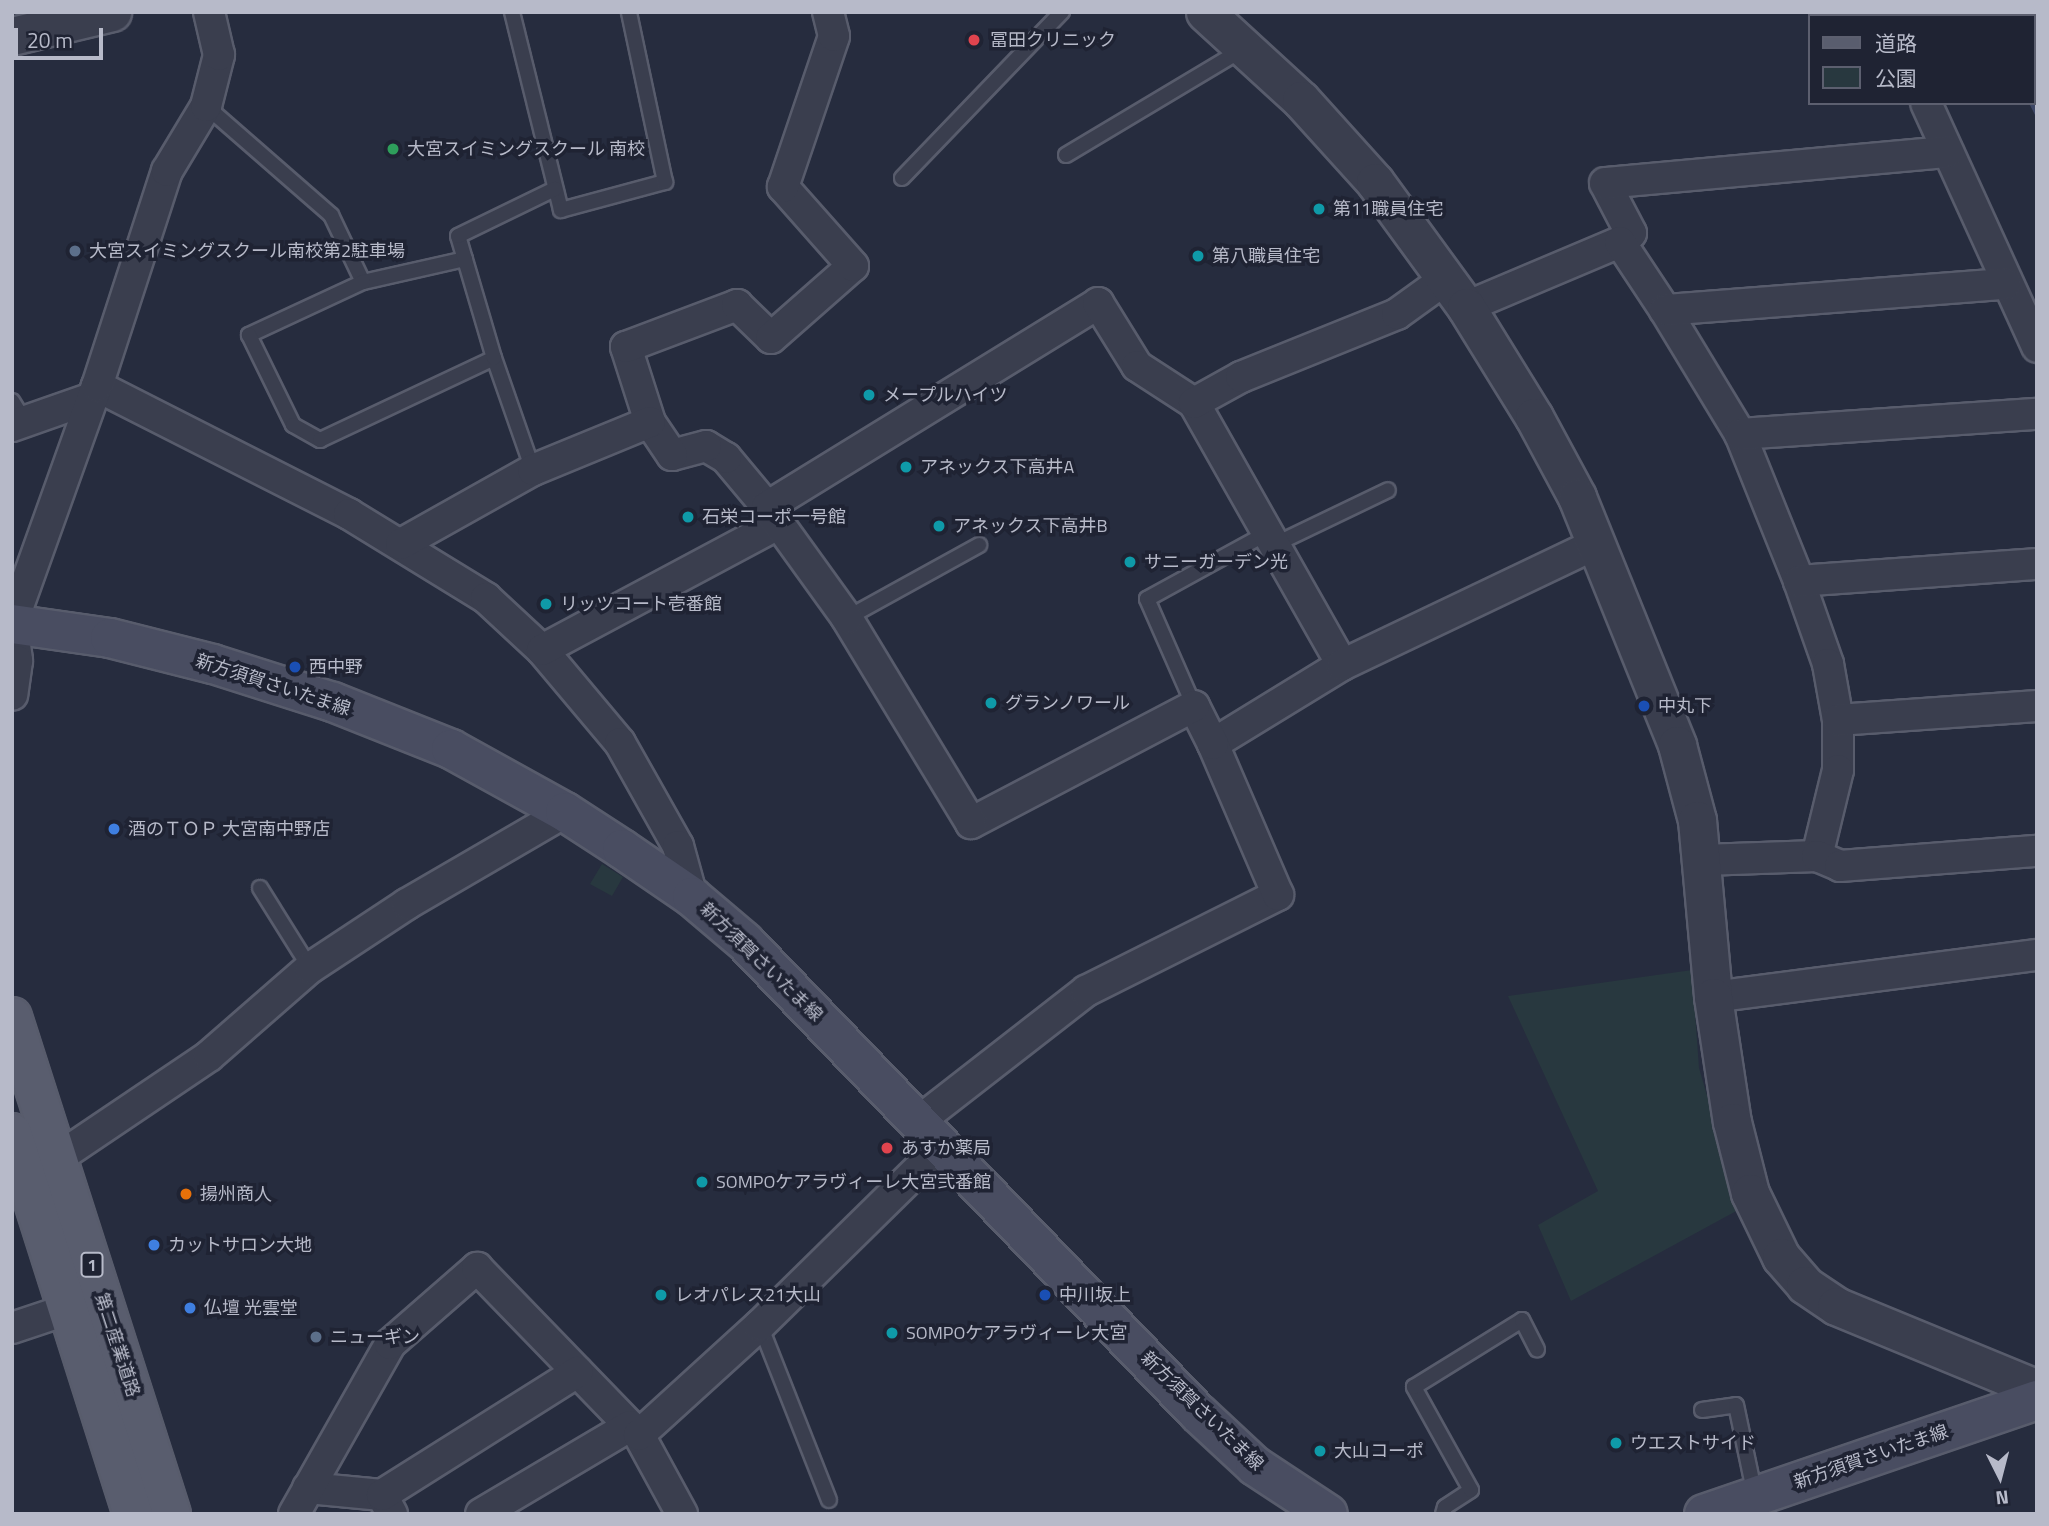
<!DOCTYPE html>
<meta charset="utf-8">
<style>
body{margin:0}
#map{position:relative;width:2049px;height:1526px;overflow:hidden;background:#262c3e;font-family:"Titillium Web","Noto Sans JP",sans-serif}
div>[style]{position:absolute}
.green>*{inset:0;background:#28383f}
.water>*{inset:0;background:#3d4666}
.roads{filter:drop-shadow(2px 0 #585c6c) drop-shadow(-2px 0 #585c6c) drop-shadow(0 2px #585c6c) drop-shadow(0 -2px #585c6c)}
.service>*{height:14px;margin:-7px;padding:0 7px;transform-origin:7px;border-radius:7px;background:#3a3e4e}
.minor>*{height:30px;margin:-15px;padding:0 15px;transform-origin:15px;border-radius:15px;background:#3a3e4e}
.tertiary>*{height:37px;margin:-18.5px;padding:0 18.5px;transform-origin:18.5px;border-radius:18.5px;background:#3a3e4e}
.secondary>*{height:38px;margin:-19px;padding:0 19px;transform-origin:19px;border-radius:19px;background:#494d61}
.primary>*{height:38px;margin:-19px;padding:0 19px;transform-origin:19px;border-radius:19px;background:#595d6e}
.dots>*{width:19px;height:19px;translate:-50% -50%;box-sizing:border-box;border:4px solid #1f2333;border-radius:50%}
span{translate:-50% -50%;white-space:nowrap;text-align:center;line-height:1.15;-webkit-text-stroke:7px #1f2333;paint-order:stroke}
.shield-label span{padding:2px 5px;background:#1f2333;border:2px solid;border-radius:5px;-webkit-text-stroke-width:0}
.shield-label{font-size:16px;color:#b7bac9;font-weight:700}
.poi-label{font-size:18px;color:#b7bac9}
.left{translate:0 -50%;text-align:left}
.street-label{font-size:18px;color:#b7bac9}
.frame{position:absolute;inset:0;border:14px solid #b7bac9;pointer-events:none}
.legend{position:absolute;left:1808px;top:14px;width:228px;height:91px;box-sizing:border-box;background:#1f2333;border:2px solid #5c5f6f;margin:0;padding:9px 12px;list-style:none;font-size:21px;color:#b7bac9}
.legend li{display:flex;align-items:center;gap:14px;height:35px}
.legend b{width:35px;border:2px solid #5c5f6f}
.north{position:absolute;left:1965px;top:1442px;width:70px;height:70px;-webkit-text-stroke:5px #1f2333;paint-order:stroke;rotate:174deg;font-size:19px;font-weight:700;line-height:28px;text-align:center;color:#b7bac9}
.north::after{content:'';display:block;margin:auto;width:24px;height:32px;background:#b7bac9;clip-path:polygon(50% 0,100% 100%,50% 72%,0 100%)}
.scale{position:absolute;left:14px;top:28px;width:89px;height:32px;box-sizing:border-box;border:4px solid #b7bac9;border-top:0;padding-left:9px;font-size:21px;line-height:24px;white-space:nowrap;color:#b7bac9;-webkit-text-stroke:5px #1f2333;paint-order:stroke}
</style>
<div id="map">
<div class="green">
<i style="clip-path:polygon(602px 864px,623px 877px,612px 896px,590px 884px)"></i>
<i style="clip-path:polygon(1692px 970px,1699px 1068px,1740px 1209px,1571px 1301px,1538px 1225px,1598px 1191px,1508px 996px)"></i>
</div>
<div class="water">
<i style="clip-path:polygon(1985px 12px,2037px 12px,2037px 119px,2029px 103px,2033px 103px,2033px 16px,1987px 16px)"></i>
</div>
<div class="roads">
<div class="service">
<i style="left:512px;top:12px;width:204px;rotate:76.1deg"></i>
<i style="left:561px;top:210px;width:108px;rotate:-15.1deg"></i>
<i style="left:665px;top:182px;width:174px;rotate:-102deg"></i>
<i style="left:206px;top:106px;width:166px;rotate:41.1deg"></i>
<i style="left:331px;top:215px;width:74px;rotate:64.5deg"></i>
<i style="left:1066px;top:155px;width:209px;rotate:-30.9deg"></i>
<i style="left:902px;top:178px;width:231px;rotate:-46.1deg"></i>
<i style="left:465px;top:259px;width:105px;rotate:167.3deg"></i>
<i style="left:363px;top:282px;width:126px;rotate:155.1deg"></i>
<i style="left:249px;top:335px;width:100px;rotate:63.9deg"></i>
<i style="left:293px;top:425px;width:31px;rotate:29deg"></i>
<i style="left:320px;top:440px;width:192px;rotate:-25.2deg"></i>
<i style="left:12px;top:401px;width:25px;rotate:58deg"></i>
<i style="left:533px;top:470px;width:119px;rotate:-109.2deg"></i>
<i style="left:494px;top:358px;width:127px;rotate:-106.4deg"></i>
<i style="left:458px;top:236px;width:108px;rotate:-25.9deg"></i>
<i style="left:1276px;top:544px;width:124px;rotate:-25.7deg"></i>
<i style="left:847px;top:618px;width:151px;rotate:-28.9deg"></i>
<i style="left:1194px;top:706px;width:117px;rotate:-113.7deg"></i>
<i style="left:1147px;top:599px;width:139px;rotate:-28.8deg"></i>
<i style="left:260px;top:888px;width:94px;rotate:58deg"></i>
<i style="left:760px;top:1325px;width:188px;rotate:68.5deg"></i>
<i style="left:1702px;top:1410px;width:34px;rotate:-8deg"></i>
<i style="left:1736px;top:1405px;width:92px;rotate:78.1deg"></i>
<i style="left:1443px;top:1514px;width:7px;rotate:-74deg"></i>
<i style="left:1445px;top:1507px;width:31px;rotate:-33deg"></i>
<i style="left:1471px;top:1490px;width:118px;rotate:-119deg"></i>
<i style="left:1414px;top:1387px;width:127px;rotate:-31.8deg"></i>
<i style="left:1522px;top:1320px;width:33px;rotate:63deg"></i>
</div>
<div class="minor">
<i style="left:1888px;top:12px;width:4px;rotate:76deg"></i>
<i style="left:1926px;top:103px;width:268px;rotate:65.5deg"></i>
<i style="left:1621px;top:243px;width:14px;rotate:-45deg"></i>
<i style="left:1631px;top:233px;width:56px;rotate:-117.5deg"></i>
<i style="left:1605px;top:183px;width:344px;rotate:-5.2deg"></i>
<i style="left:1466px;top:307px;width:167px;rotate:-22.9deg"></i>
<i style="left:1620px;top:242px;width:82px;rotate:56.5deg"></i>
<i style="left:1665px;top:310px;width:145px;rotate:58.8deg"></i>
<i style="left:1740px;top:434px;width:158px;rotate:68.1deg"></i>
<i style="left:1799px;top:581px;width:88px;rotate:70.7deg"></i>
<i style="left:1828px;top:664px;width:57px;rotate:79.9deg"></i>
<i style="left:1838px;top:720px;width:50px;rotate:90deg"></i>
<i style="left:1838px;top:770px;width:89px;rotate:103.7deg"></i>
<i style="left:1665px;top:310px;width:342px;rotate:-4.4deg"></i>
<i style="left:97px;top:386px;width:283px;rotate:26.9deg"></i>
<i style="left:349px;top:514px;width:161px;rotate:31.5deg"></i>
<i style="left:486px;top:598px;width:76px;rotate:42.9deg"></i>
<i style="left:542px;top:650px;width:121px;rotate:50deg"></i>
<i style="left:620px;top:743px;width:118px;rotate:60.6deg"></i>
<i style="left:678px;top:846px;width:53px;rotate:74.6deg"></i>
<i style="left:1194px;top:403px;width:301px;rotate:60.5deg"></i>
<i style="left:12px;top:426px;width:85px;rotate:-19.3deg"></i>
<i style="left:1740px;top:434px;width:298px;rotate:-3.9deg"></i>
<i style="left:767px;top:507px;width:64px;rotate:-129.9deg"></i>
<i style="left:726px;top:458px;width:23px;rotate:-149deg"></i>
<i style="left:706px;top:446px;width:35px;rotate:165deg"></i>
<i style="left:672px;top:455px;width:40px;rotate:-124deg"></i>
<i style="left:650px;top:422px;width:79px;rotate:-107.7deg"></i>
<i style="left:626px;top:347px;width:119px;rotate:-20.7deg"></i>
<i style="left:737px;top:305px;width:47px;rotate:44.1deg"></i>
<i style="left:771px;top:338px;width:109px;rotate:-41.3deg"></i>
<i style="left:853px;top:266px;width:106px;rotate:-131.5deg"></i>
<i style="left:783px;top:187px;width:159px;rotate:-71.3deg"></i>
<i style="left:834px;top:36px;width:25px;rotate:-104deg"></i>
<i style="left:401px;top:544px;width:151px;rotate:-29.3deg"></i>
<i style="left:533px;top:470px;width:126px;rotate:-22.3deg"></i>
<i style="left:1799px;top:581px;width:239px;rotate:-4.1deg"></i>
<i style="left:12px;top:623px;width:252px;rotate:-70.3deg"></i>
<i style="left:97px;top:386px;width:226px;rotate:-72deg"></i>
<i style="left:167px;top:171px;width:76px;rotate:-59deg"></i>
<i style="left:206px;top:106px;width:53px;rotate:-75.7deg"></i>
<i style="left:219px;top:55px;width:44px;rotate:-103.1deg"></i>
<i style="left:12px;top:624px;width:37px;rotate:82deg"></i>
<i style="left:17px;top:661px;width:34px;rotate:98deg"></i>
<i style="left:542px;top:650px;width:270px;rotate:-28.1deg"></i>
<i style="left:1838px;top:720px;width:199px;rotate:-4deg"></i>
<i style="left:1213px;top:744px;width:151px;rotate:-31.5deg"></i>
<i style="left:1342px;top:665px;width:284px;rotate:-25.5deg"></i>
<i style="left:1703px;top:860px;width:114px;rotate:-2deg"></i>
<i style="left:1817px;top:856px;width:25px;rotate:23deg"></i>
<i style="left:1840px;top:866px;width:198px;rotate:-4.4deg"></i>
<i style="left:1713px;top:997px;width:327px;rotate:-7.4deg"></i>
<i style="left:919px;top:1121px;width:212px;rotate:-37.9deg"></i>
<i style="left:1086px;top:991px;width:215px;rotate:-26.6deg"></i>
<i style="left:1278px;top:895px;width:164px;rotate:-113.3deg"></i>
<i style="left:1213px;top:744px;width:42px;rotate:-116.6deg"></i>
<i style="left:1194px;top:706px;width:252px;rotate:152.3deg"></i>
<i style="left:971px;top:823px;width:240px;rotate:-121.2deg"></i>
<i style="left:847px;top:618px;width:137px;rotate:-125.8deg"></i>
<i style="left:767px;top:507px;width:389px;rotate:-31.6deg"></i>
<i style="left:1098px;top:303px;width:74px;rotate:58.2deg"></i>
<i style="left:1137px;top:366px;width:68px;rotate:33deg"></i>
<i style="left:1194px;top:403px;width:54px;rotate:-29deg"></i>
<i style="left:1241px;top:377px;width:168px;rotate:-22deg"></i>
<i style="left:1397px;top:314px;width:62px;rotate:-35.8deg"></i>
<i style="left:58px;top:1158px;width:182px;rotate:-34deg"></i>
<i style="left:209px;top:1056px;width:134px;rotate:-41.1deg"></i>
<i style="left:310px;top:968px;width:116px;rotate:-33.4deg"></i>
<i style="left:407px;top:904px;width:183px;rotate:-30.2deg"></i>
<i style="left:12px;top:1328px;width:60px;rotate:-18.4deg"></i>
<i style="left:308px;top:1488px;width:74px;rotate:5.4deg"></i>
<i style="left:294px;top:1514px;width:195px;rotate:-60.5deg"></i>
<i style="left:390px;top:1344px;width:116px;rotate:-41.1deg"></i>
<i style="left:477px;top:1268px;width:233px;rotate:45.9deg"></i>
<i style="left:392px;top:1514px;width:21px;rotate:-118deg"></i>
<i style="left:382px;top:1495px;width:231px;rotate:-32.2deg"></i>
<i style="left:481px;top:1514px;width:173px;rotate:-30.6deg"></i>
<i style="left:682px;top:1514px;width:90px;rotate:-118.6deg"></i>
<i style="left:639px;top:1435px;width:164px;rotate:-42.3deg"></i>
<i style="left:760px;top:1325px;width:255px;rotate:-44.5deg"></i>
</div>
<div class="tertiary">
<i style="left:1205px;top:12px;width:130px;rotate:42.5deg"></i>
<i style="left:1301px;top:100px;width:110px;rotate:47.9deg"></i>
<i style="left:1375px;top:182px;width:155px;rotate:53.9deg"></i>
<i style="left:1466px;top:307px;width:129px;rotate:58.3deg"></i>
<i style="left:1534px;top:417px;width:91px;rotate:61.7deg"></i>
<i style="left:1577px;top:497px;width:267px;rotate:68deg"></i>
<i style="left:1677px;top:745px;width:78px;rotate:75.1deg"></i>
<i style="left:1697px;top:820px;width:178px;rotate:84.8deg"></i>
<i style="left:1713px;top:997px;width:126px;rotate:81.4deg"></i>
<i style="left:1732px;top:1122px;width:73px;rotate:75.8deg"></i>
<i style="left:1750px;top:1193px;width:71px;rotate:64.2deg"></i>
<i style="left:1781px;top:1257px;width:37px;rotate:49deg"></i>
<i style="left:1805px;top:1285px;width:37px;rotate:34deg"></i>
<i style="left:1836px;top:1306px;width:217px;rotate:22.4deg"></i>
<i style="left:12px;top:36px;width:103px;rotate:-13.5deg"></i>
</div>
<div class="secondary">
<i style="left:12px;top:624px;width:99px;rotate:8.1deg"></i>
<i style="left:110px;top:638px;width:106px;rotate:14.2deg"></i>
<i style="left:213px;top:664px;width:126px;rotate:17.6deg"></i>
<i style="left:333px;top:702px;width:127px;rotate:21.7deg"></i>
<i style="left:451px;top:749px;width:130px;rotate:28.9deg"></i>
<i style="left:565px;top:812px;width:68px;rotate:33deg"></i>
<i style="left:622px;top:849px;width:85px;rotate:34.4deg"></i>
<i style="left:692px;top:897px;width:70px;rotate:40.3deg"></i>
<i style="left:745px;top:942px;width:653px;rotate:46.12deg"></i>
<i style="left:1198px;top:1413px;width:78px;rotate:42.9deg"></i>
<i style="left:1255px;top:1466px;width:87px;rotate:33.3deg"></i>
<i style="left:1704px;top:1514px;width:352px;rotate:-18.9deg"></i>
</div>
<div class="primary">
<i style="left:12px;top:1017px;width:522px;rotate:72.26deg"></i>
<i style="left:12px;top:1133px;width:400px;rotate:72.4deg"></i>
</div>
</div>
<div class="dots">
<i style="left:974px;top:40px;background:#e0444e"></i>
<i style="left:393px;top:149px;background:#2e9e5b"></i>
<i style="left:1319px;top:209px;background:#0f9aa8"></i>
<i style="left:75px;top:251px;background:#5c6f8a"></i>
<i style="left:1198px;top:256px;background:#0f9aa8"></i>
<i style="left:869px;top:395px;background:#0f9aa8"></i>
<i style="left:906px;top:467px;background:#0f9aa8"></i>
<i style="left:688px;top:517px;background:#0f9aa8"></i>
<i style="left:939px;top:526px;background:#0f9aa8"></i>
<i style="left:1130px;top:562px;background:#0f9aa8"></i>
<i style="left:546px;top:604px;background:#0f9aa8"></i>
<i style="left:295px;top:667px;background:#1a4fb4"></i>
<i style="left:991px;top:703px;background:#0f9aa8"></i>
<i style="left:1644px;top:706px;background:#1a4fb4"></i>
<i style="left:114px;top:829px;background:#3f7fe0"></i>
<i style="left:887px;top:1148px;background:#e0444e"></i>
<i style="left:702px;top:1182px;background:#0f9aa8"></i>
<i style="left:186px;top:1194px;background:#e8710a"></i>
<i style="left:154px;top:1245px;background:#3f7fe0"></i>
<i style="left:661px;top:1295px;background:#0f9aa8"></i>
<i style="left:1045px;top:1295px;background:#1a4fb4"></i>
<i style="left:190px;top:1308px;background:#3f7fe0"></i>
<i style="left:892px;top:1333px;background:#0f9aa8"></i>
<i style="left:316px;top:1337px;background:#5c6f8a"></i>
<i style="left:1616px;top:1443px;background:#0f9aa8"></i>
<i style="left:1320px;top:1451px;background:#0f9aa8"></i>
</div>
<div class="shield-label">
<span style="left:92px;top:1265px">1</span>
</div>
<div class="poi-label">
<span class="left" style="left:990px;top:40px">冨田クリニック</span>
<span class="left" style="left:407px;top:149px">大宮スイミングスクール 南校</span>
<span class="left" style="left:1333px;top:209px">第11職員住宅</span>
<span class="left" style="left:89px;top:251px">大宮スイミングスクール南校第2駐車場</span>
<span class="left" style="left:1212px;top:256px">第八職員住宅</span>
<span class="left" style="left:883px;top:395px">メープルハイツ</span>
<span class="left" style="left:920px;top:467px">アネックス下高井A</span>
<span class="left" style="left:702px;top:517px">石栄コーポ一号館</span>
<span class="left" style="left:953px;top:526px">アネックス下高井B</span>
<span class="left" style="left:1144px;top:562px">サニーガーデン光</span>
<span class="left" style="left:560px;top:604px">リッツコート壱番館</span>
<span class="left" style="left:309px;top:667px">西中野</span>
<span class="left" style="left:1005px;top:703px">グランノワール</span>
<span class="left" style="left:1658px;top:706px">中丸下</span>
<span class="left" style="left:128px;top:829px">酒のＴＯＰ 大宮南中野店</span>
<span class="left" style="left:901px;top:1148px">あすか薬局</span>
<span class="left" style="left:716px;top:1182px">SOMPOケアラヴィーレ大宮弐番館</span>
<span class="left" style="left:200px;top:1194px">揚州商人</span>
<span class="left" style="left:168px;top:1245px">カットサロン大地</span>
<span class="left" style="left:675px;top:1295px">レオパレス21大山</span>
<span class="left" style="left:1059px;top:1295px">中川坂上</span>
<span class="left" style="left:204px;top:1308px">仏壇 光雲堂</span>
<span class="left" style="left:906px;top:1333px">SOMPOケアラヴィーレ大宮</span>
<span class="left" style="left:330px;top:1337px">ニューギン</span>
<span class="left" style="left:1630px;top:1443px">ウエストサイド</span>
<span class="left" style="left:1334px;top:1451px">大山コーポ</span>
</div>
<div class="street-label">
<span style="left:273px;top:685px;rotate:18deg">新方須賀さいたま線</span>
<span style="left:761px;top:962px;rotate:44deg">新方須賀さいたま線</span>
<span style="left:117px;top:1345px;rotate:72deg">第二産業道路</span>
<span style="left:1202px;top:1411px;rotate:44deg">新方須賀さいたま線</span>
<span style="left:1871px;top:1457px;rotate:-19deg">新方須賀さいたま線</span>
</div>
<div class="frame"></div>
<ul class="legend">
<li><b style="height:9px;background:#595d6e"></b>道路</li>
<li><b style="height:19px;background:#28383f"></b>公園</li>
</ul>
<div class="north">N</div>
<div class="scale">20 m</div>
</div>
